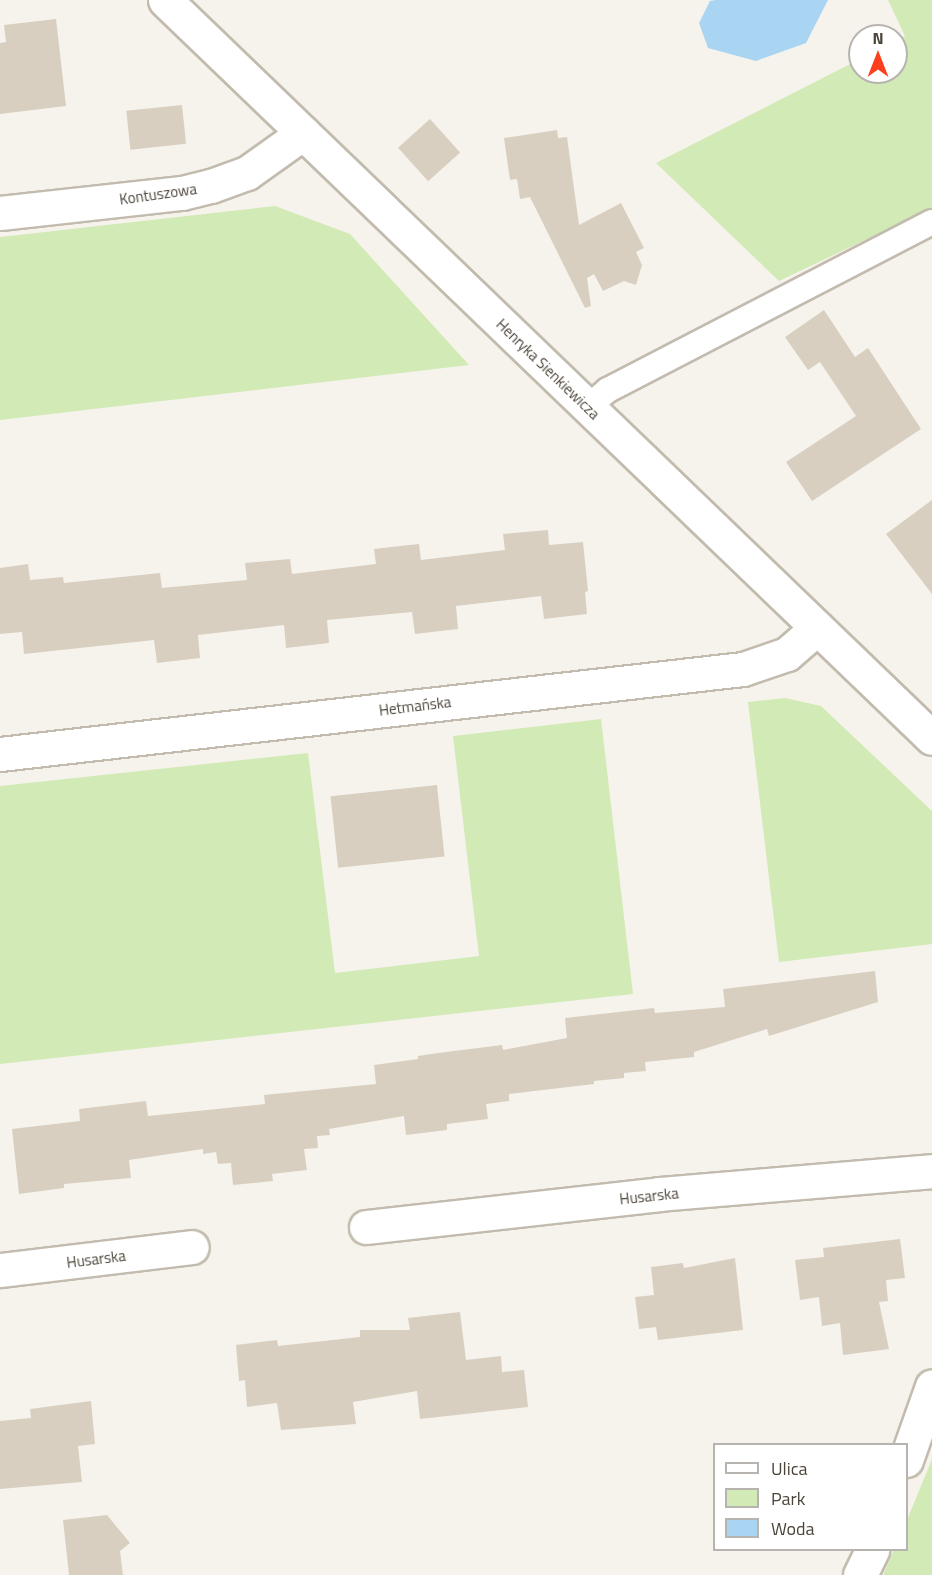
<!DOCTYPE html>
<html>
<head>
<meta charset="utf-8">
<style>
	body { margin:0 }
	#map { position:relative; width:932px; height:1575px; overflow:hidden; background:#f6f3ec; font-family:"Titillium Web",sans-serif }
	div>[style] { position:absolute }
	.green>* { inset:0; background:#d2eab5 }
	.water>* { inset:0; background:#a9d4f2 }
	.building>* { inset:0; background:#d8cfc1; transform-origin:0 0 }
	.roads { filter:drop-shadow(2px 0 #c2bbae) drop-shadow(-2px 0 #c2bbae) drop-shadow(0 2px #c2bbae) drop-shadow(0 -2px #c2bbae) }
	.service>* { height:24px; margin:-12px; padding:0 12px; transform-origin:12px; border-radius:12px; background:#fff }
	.minor>* { height:33px; margin:-16.5px; padding:0 16.5px; transform-origin:16.5px; border-radius:16.5px; background:#fff }
	.tertiary>* { height:33px; margin:-16.5px; padding:0 16.5px; transform-origin:16.5px; border-radius:16.5px; background:#fff }
	span { translate:-50% -50%; white-space:nowrap; text-align:center; line-height:1.15; -webkit-text-stroke:6px #fff; paint-order:stroke }
	.street-label { font-size:15px; color:#4b4439 }
	.legend { position:absolute; left:713px; top:1443px; width:195px; height:108px; box-sizing:border-box; background:#fff; border:2px solid #b7b4b0; margin:0; padding:8px 10px; list-style:none; font-size:18px; color:#4b4439 }
	.legend li { display:flex; align-items:center; gap:12px; height:30px }
	.legend b { width:30px; border:2px solid #b7b4b0 }
	.north { position:absolute; left:848px; top:24px; width:60px; height:60px; box-sizing:border-box; background:#fff; border:2px solid #b7b4b0; border-radius:50%; rotate:0deg; font-size:16px; font-weight:700; line-height:24px; text-align:center; color:#4b4439 }
	.north::after { content:''; display:block; margin:auto; width:21px; height:27px; background:#fc3f1d; clip-path:polygon(50% 0,100% 100%,50% 72%,0 100%) }
</style>
</head>
<body>
<div id="map">
	<div class="green">
		<div style="clip-path:polygon(888px 0,932px 0,932px 208px,779px 281px,656px 163px,860px 59px,860px 72px,896px 72px,896px 41px,905px 36px)"></div>
		<div style="clip-path:polygon(275px 206px,350px 234px,469px 365px,0 420px,0 237px)"></div>
		<div style="clip-path:polygon(785px 698px,821px 706px,932px 811px,932px 944px,779px 962px,748px 702px)"></div>
		<div style="clip-path:polygon(601px 719px,633px 994px,0 1064px,0 786px,308px 753px,335px 973px,479px 956px,453px 736px)"></div>
		<div style="clip-path:polygon(932px 1459px,932px 1575px,883px 1575px,894px 1550px,906px 1550px,907px 1520px)"></div>
	</div>
	<div class="water">
		<div style="clip-path:polygon(716px 0,828px 0,806px 43px,756px 61px,708px 48px,699px 23px,710px 1px)"></div>
	</div>
	<div class="building">
		<div style="clip-path:polygon(56px 19px,66px 106px,0 114px,0 43px,6px 42px,4px 25px)"></div>
		<div style="left:182px;top:105px;width:39px;height:56px;rotate:84deg"></div>
		<div style="left:430px;top:119px;width:45px;height:43px;rotate:48deg"></div>
		<div style="clip-path:polygon(557px 130px,558px 138px,567px 137px,579px 225px,621px 203px,644px 248px,636px 252px,642px 265px,636px 285px,624px 281px,603px 291px,594px 274px,587px 278px,591px 306px,585px 308px,530px 197px,520px 199px,517px 179px,510px 180px,504px 138px)"></div>
		<div style="clip-path:polygon(824px 310px,855px 357px,868px 348px,921px 429px,812px 501px,786px 462px,856px 416px,820px 362px,808px 370px,785px 337px)"></div>
		<div style="clip-path:polygon(932px 500px,932px 594px,886px 534px)"></div>
		<div style="clip-path:polygon(548px 530px,549px 545px,583px 542px,588px 591px,585px 592px,587px 614px,544px 619px,541px 596px,456px 606px,458px 629px,415px 634px,412px 612px,327px 620px,329px 643px,286px 648px,284px 625px,198px 635px,200px 658px,157px 663px,154px 640px,24px 654px,22px 632px,0 634px,0 568px,28px 564px,30px 580px,63px 577px,64px 583px,160px 573px,162px 588px,247px 580px,245px 563px,290px 559px,292px 574px,376px 564px,374px 549px,391px 547px,419px 544px,421px 560px,505px 550px,503px 534px)"></div>
		<div style="left:437px;top:785px;width:72px;height:107px;rotate:84deg"></div>
		<div style="clip-path:polygon(875px 971px,878px 1002px,769px 1036px,767px 1029px,694px 1052px,694px 1057px,645px 1062px,646px 1071px,624px 1073px,624px 1078px,594px 1081px,594px 1084px,509px 1094px,509px 1101px,486px 1104px,488px 1119px,447px 1124px,447px 1130px,406px 1135px,404px 1116px,329px 1129px,330px 1135px,317px 1136px,318px 1148px,304px 1149px,307px 1170px,272px 1174px,273px 1181px,233px 1185px,231px 1163px,218px 1164px,216px 1152px,203px 1154px,203px 1149px,129px 1160px,131px 1178px,64px 1184px,64px 1188px,19px 1194px,12px 1129px,80px 1121px,79px 1109px,146px 1101px,148px 1116px,265px 1104px,264px 1095px,376px 1084px,374px 1065px,418px 1059px,418px 1056px,438px 1053px,502px 1045px,503px 1050px,567px 1038px,565px 1018px,654px 1008px,655px 1013px,725px 1007px,723px 989px)"></div>
		<div style="clip-path:polygon(900px 1239px,905px 1278px,886px 1280px,888px 1301px,879px 1302px,889px 1349px,843px 1355px,840px 1323px,822px 1326px,819px 1297px,800px 1300px,795px 1260px,824px 1257px,823px 1248px)"></div>
		<div style="clip-path:polygon(735px 1258px,743px 1330px,658px 1340px,656px 1327px,639px 1329px,635px 1297px,654px 1295px,651px 1267px,683px 1263px,684px 1268px)"></div>
		<div style="clip-path:polygon(460px 1312px,466px 1360px,501px 1356px,502px 1372px,524px 1370px,528px 1407px,420px 1419px,417px 1391px,353px 1402px,356px 1424px,281px 1430px,277px 1403px,247px 1407px,245px 1380px,239px 1381px,236px 1345px,277px 1340px,278px 1346px,360px 1337px,360px 1330px,410px 1330px,408px 1318px)"></div>
		<div style="clip-path:polygon(91px 1401px,95px 1444px,78px 1446px,82px 1482px,0 1489px,0 1421px,31px 1418px,30px 1409px)"></div>
		<div style="clip-path:polygon(107px 1515px,130px 1543px,120px 1551px,123px 1575px,69px 1575px,63px 1520px)"></div>
	</div>
	<div class="roads">
		<div class="service">
			<div style="left:587px;top:408px;width:28px;rotate:-41deg"></div>
			<div style="left:608px;top:390px;width:365px;rotate:-27.4deg"></div>
		</div>
		<div class="minor">
			<div style="left:0;top:213px;width:183px;rotate:-6.3deg"></div>
			<div style="left:182px;top:193px;width:30px;rotate:-14deg"></div>
			<div style="left:211px;top:186px;width:38px;rotate:-20deg"></div>
			<div style="left:247px;top:173px;width:69px;rotate:-35.5deg"></div>
			<div style="left:0;top:754px;width:748px;rotate:-6.53deg"></div>
			<div style="left:743px;top:669px;width:46px;rotate:-18.8deg"></div>
			<div style="left:787px;top:654px;width:40px;rotate:-41deg"></div>
			<div style="left:366px;top:1227px;width:295px;rotate:-6.4deg"></div>
			<div style="left:659px;top:1194px;width:274px;rotate:-4.8deg"></div>
			<div style="left:0;top:1270px;width:193px;rotate:-6.8deg"></div>
			<div style="left:906px;top:1460px;width:78px;rotate:-70.6deg"></div>
			<div style="left:860px;top:1575px;width:28px;rotate:-64deg"></div>
		</div>
		<div class="tertiary">
			<div style="left:165px;top:0;width:1064px;rotate:43.9deg"></div>
		</div>
	</div>
	<div class="street-label">
		<span style="left:158px;top:194px;rotate:-8deg">Kontuszowa</span>
		<span style="left:548px;top:369px;rotate:44deg">Henryka Sienkiewicza</span>
		<span style="left:415px;top:706px;rotate:-7deg">Hetmańska</span>
		<span style="left:649px;top:1196px;rotate:-6deg">Husarska</span>
		<span style="left:96px;top:1259px;rotate:-7deg">Husarska</span>
	</div>
	<ul class="legend">
	<li><b style="height:8px;background:#fff"></b>Ulica</li>
	<li><b style="height:16px;background:#d2eab5"></b>Park</li>
	<li><b style="height:16px;background:#a9d4f2"></b>Woda</li>
	</ul>
	<div class="north">N</div>
</div>
</body>
</html>
